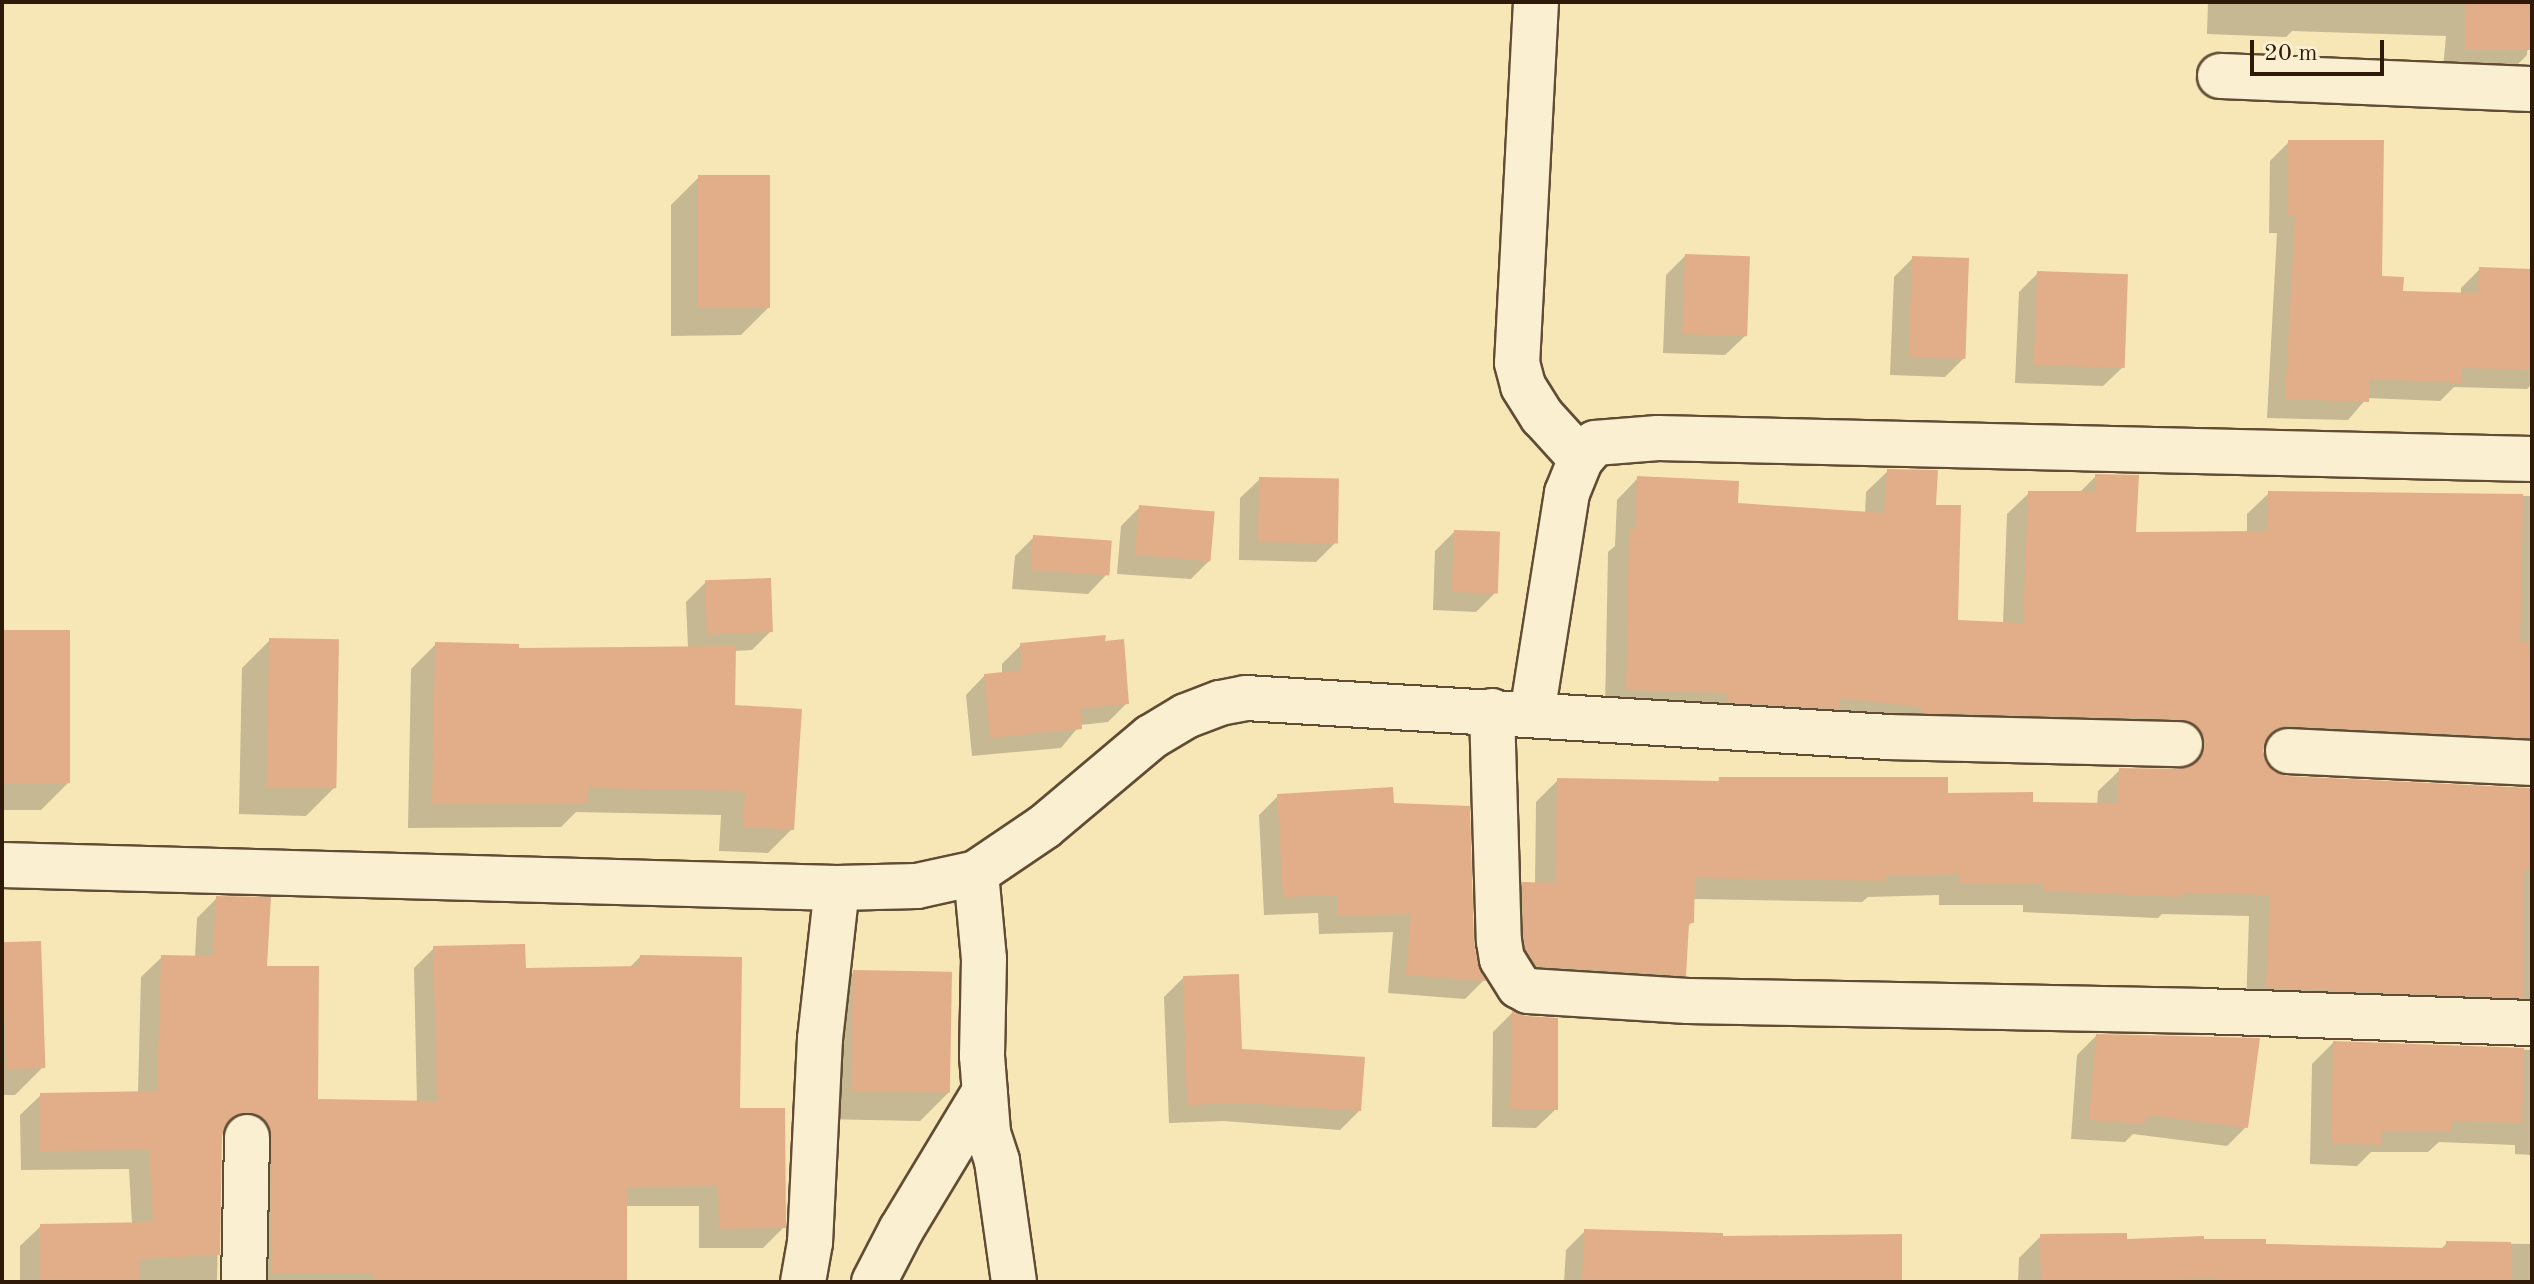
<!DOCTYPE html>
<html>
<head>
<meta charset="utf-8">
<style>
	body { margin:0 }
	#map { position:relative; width:2534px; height:1284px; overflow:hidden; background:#f7e7b7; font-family:"Old Standard TT",serif }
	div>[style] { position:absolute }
	.shadow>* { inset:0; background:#0003 }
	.building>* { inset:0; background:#e2ae89; transform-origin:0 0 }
	.roads { filter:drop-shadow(2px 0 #614c34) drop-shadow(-2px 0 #614c34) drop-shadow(0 2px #614c34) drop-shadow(0 -2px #614c34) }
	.minor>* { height:44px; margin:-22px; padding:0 22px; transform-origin:22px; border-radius:22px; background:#faefd0 }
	span { translate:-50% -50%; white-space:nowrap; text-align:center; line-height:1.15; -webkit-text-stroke:7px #faefd0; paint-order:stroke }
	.frame { position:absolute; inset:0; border:4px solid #2f1908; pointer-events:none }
	.scale { position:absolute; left:2250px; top:40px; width:134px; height:36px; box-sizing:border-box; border:4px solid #2f1908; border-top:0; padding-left:10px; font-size:24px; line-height:28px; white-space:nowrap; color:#2f1908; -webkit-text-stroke:6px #faefd0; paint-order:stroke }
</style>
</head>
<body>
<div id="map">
	<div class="shadow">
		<div style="clip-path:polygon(2208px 2px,2531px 2px,2527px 55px,2508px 74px,2443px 68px,2446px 36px,2292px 31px,2286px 37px,2207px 34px)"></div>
		<div style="clip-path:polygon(2289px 142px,2380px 278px,2401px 293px,2461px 295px,2461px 288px,2480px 269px,2532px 271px,2532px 384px,2527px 389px,2454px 387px,2440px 401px,2367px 398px,2348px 420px,2267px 418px,2277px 233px,2269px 233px,2270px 161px)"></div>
		<div style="clip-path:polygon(699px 177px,769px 307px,741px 335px,671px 336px,671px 205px)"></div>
		<div style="clip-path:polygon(1685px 256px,1745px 336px,1725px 355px,1663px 353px,1666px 275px)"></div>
		<div style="clip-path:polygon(1913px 258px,1964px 358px,1945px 377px,1890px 375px,1894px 277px)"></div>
		<div style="clip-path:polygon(2038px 273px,2123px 367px,2103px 386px,2015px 383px,2019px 292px)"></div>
		<div style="clip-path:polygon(1888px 471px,1934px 507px,1956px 622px,2003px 624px,2007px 514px,2029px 493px,2079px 493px,2096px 476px,2134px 534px,2247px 534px,2247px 514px,2269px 493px,2532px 496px,2532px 773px,2511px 759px,2262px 748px,2264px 764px,2273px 773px,2286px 778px,2532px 790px,2532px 1033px,2246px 1009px,2249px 916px,2162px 914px,2158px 918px,2023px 912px,2023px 905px,1939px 905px,1939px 895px,1868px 897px,1862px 902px,1693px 899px,1692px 922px,1686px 928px,1684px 975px,1663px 997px,1514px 987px,1501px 906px,1523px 884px,1535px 885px,1536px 802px,1558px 780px,1716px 783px,1720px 779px,2031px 804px,2097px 805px,2098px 791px,2120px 770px,2185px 768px,2180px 753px,1605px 711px,1608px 552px,1615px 546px,1617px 500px,1638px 478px,1736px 505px,1865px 514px,1866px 492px)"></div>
		<div style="clip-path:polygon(1260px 479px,1335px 543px,1316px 562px,1239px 560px,1240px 498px)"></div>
		<div style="clip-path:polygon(1140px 507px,1210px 560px,1191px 579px,1117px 574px,1121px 526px)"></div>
		<div style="clip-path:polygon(1454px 532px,1495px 593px,1476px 612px,1433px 610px,1435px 551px)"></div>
		<div style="clip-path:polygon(1034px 537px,1107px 574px,1088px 594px,1012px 589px,1015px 556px)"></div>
		<div style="clip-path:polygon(705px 583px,771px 631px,752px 650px,734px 651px,733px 707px,792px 829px,768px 853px,719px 851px,721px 815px,576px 812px,561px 827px,408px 828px,411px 669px,436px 644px,517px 650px,688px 648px,686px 602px)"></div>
		<div style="clip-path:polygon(2px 633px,69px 782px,41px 810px,2px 810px)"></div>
		<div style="clip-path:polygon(270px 640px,334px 788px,306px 816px,239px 814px,242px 668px)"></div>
		<div style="clip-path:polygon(1021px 645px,1127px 703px,1108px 722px,1080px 725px,1061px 748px,972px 756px,966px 695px,985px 675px,1002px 674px,1002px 664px)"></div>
		<div style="clip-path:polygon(1278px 796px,1392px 805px,1484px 980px,1465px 999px,1388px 993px,1393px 932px,1319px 934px,1318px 913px,1264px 915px,1259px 815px)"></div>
		<div style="clip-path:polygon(217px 898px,265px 968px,316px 1101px,417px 1103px,414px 968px,434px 948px,524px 970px,629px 968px,640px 957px,738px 1110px,784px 1227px,763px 1248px,699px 1248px,699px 1206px,625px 1206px,625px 1282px,250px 1282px,239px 1135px,225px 1131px,220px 1136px,217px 1282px,20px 1282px,20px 1246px,41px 1226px,132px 1224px,129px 1169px,21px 1170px,20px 1115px,41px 1095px,138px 1093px,141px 977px,162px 957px,195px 957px,197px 918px)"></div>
		<div style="clip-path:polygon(2px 944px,43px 1067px,15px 1095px,2px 1095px)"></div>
		<div style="clip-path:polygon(854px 972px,948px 1093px,920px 1121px,819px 1119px,826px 1000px)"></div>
		<div style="clip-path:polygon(1183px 978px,1240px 1050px,1359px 1111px,1340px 1130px,1224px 1121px,1169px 1123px,1164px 997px)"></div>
		<div style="clip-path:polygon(1512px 1013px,1556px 1109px,1536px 1128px,1492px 1127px,1493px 1032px)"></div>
		<div style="clip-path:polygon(2096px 1036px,2246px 1127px,2227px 1146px,2133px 1134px,2125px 1142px,2071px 1139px,2077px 1055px)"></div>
		<div style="clip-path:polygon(2333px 1043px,2532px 1050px,2532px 1155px,2515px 1154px,2515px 1145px,2439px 1142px,2428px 1152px,2371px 1152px,2357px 1166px,2310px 1164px,2312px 1064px)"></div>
		<div style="clip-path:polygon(1585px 1231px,1721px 1238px,1900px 1282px,1564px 1282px,1566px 1250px)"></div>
		<div style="clip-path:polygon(2041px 1236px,2440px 1250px,2447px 1243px,2532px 1244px,2532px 1282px,2018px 1282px,2019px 1258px)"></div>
	</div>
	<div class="building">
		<div style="left:2465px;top:2px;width:67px;height:48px"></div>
		<div style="clip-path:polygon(2288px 140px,2384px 140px,2382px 276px,2404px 277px,2403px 291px,2478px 293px,2479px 267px,2532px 269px,2532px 370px,2462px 368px,2461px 383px,2370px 379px,2369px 402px,2285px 399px,2295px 215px,2287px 215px)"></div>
		<div style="left:698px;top:175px;width:72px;height:133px"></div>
		<div style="left:1685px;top:254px;width:65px;height:80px;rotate:2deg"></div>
		<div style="left:1912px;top:256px;width:57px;height:101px;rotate:2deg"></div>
		<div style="left:2037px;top:271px;width:91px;height:94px;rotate:2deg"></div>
		<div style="clip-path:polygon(1887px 469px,1938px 470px,1936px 505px,1961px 505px,1958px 620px,2023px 623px,2028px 491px,2095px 491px,2095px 474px,2139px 475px,2136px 532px,2267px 531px,2268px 491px,2523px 494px,2520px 642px,2532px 642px,2532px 738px,2289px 726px,2277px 728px,2268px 737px,2263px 751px,2266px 763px,2274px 772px,2287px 776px,2532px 788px,2532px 870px,2524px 870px,2524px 998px,2266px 988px,2270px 895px,2182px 893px,2182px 897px,2044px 891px,2044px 884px,1959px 884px,1959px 874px,1886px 876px,1886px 881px,1695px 878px,1694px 923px,1689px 923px,1686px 976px,1536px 966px,1526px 950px,1524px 939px,1522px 882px,1555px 883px,1557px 778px,1719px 781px,1719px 777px,1948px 777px,1948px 793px,2033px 792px,2033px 802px,2117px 803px,2119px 768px,2179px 769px,2191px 766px,2201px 758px,2205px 745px,2202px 733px,2194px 723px,2181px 719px,1922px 713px,1922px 707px,1839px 698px,1839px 709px,1726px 702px,1727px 693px,1626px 690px,1629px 529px,1635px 529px,1637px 476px,1739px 481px,1738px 503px,1884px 513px)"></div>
		<div style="left:1259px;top:477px;width:80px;height:65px;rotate:1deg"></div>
		<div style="left:1139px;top:505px;width:76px;height:50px;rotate:5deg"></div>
		<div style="left:1454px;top:530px;width:46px;height:62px;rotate:2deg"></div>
		<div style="left:1033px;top:535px;width:79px;height:35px;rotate:4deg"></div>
		<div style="left:771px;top:578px;width:54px;height:66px;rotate:88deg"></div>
		<div style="left:70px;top:630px;width:153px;height:68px;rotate:90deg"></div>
		<div style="clip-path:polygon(1106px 635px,1105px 641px,1124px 639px,1129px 704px,1081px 708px,1082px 729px,990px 738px,984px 674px,1022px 670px,1020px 643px)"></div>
		<div style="left:269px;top:638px;width:70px;height:149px;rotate:1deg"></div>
		<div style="clip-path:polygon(435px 642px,519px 644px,519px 648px,736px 646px,735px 705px,802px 709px,794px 830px,743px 827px,745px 791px,588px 788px,588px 804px,432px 804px)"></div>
		<div style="clip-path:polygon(1393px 787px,1394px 803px,1470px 806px,1474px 942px,1478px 964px,1486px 981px,1406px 975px,1411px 914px,1337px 916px,1337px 895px,1283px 897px,1277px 794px)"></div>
		<div style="clip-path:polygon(216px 896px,271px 897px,267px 966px,319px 966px,318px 1099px,437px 1101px,433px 946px,525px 944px,526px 968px,639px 966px,640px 955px,742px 957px,740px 1108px,785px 1108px,786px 1228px,719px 1229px,718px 1186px,627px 1187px,627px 1282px,374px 1282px,374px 1273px,271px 1273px,272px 1137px,268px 1124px,261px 1116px,247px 1112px,234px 1116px,226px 1123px,222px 1136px,220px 1255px,139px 1259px,139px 1282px,40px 1282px,40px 1224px,153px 1222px,149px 1150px,40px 1151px,40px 1093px,157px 1091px,161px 955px,213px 956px)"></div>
		<div style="left:41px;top:941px;width:127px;height:39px;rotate:88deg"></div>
		<div style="left:853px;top:970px;width:99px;height:121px;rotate:1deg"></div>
		<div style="clip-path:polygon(1239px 974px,1242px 1049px,1365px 1057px,1361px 1111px,1244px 1103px,1187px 1105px,1183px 976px)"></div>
		<div style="clip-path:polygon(1512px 1011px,1526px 1016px,1558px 1018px,1558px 1110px,1510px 1109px)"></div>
		<div style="clip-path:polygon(2096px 1034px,2260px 1038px,2248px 1128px,2147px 1115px,2146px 1124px,2089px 1120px)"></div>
		<div style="clip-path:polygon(2333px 1041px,2524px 1048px,2522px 1123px,2452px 1121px,2452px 1131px,2381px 1131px,2381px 1145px,2331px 1143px)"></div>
		<div style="clip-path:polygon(1584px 1229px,1723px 1233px,1723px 1236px,1902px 1234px,1902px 1282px,1582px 1282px)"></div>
		<div style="clip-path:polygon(2127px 1233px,2127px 1239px,2204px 1236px,2204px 1239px,2266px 1239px,2266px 1244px,2446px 1248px,2446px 1241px,2511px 1242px,2511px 1282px,2216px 1282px,2216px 1278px,2041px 1282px,2040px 1234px)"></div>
	</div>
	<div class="roads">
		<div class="minor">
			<div style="left:1536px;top:2px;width:361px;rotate:93deg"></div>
			<div style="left:1517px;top:363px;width:24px;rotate:75deg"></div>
			<div style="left:1523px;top:386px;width:36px;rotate:58deg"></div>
			<div style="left:1542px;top:416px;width:58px;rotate:47.8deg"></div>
			<div style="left:2220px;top:76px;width:312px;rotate:2.4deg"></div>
			<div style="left:1492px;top:711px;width:230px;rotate:88.3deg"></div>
			<div style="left:1499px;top:941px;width:18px;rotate:81deg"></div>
			<div style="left:1502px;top:959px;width:32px;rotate:58deg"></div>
			<div style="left:1519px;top:986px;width:10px;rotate:29deg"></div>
			<div style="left:1528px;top:991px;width:160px;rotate:3.6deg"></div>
			<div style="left:1688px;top:1001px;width:515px;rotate:1.11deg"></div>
			<div style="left:2203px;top:1011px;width:329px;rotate:2.1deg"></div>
			<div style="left:1532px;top:714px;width:224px;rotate:-81deg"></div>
			<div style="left:1567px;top:493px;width:37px;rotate:-68deg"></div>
			<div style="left:1581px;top:459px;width:21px;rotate:-49deg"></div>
			<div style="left:1595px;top:443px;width:63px;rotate:-4.5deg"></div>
			<div style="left:1658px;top:438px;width:874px;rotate:1.38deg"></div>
			<div style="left:2288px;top:751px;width:244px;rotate:2.8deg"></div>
			<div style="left:2px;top:865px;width:835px;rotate:1.58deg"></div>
			<div style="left:837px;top:888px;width:80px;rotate:-1.4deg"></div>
			<div style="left:917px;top:886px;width:60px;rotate:-12.4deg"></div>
			<div style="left:976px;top:873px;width:82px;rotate:-34.1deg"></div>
			<div style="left:1044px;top:827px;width:140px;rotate:-40.1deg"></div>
			<div style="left:1151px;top:737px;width:41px;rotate:-31deg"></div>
			<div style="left:1186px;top:716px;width:36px;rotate:-21deg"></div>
			<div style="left:1220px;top:703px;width:26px;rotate:-11deg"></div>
			<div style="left:1246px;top:698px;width:644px;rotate:3.47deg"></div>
			<div style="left:1889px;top:737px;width:291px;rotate:1.4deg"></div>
			<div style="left:976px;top:873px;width:86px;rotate:84.7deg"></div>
			<div style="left:984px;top:959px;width:97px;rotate:91.2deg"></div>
			<div style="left:982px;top:1056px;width:77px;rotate:85.5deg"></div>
			<div style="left:988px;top:1133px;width:29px;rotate:72deg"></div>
			<div style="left:997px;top:1161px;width:122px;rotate:82deg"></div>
			<div style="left:244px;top:1282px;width:145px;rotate:-88.8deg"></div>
			<div style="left:803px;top:1282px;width:40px;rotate:-80deg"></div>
			<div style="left:810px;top:1243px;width:204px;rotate:-87.2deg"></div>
			<div style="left:820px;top:1039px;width:152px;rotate:-83.6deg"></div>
			<div style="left:874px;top:1282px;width:59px;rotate:-62.6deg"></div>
			<div style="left:901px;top:1230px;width:162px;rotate:-58.9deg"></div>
		</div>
	</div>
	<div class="frame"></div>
	<div class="scale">20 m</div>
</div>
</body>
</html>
